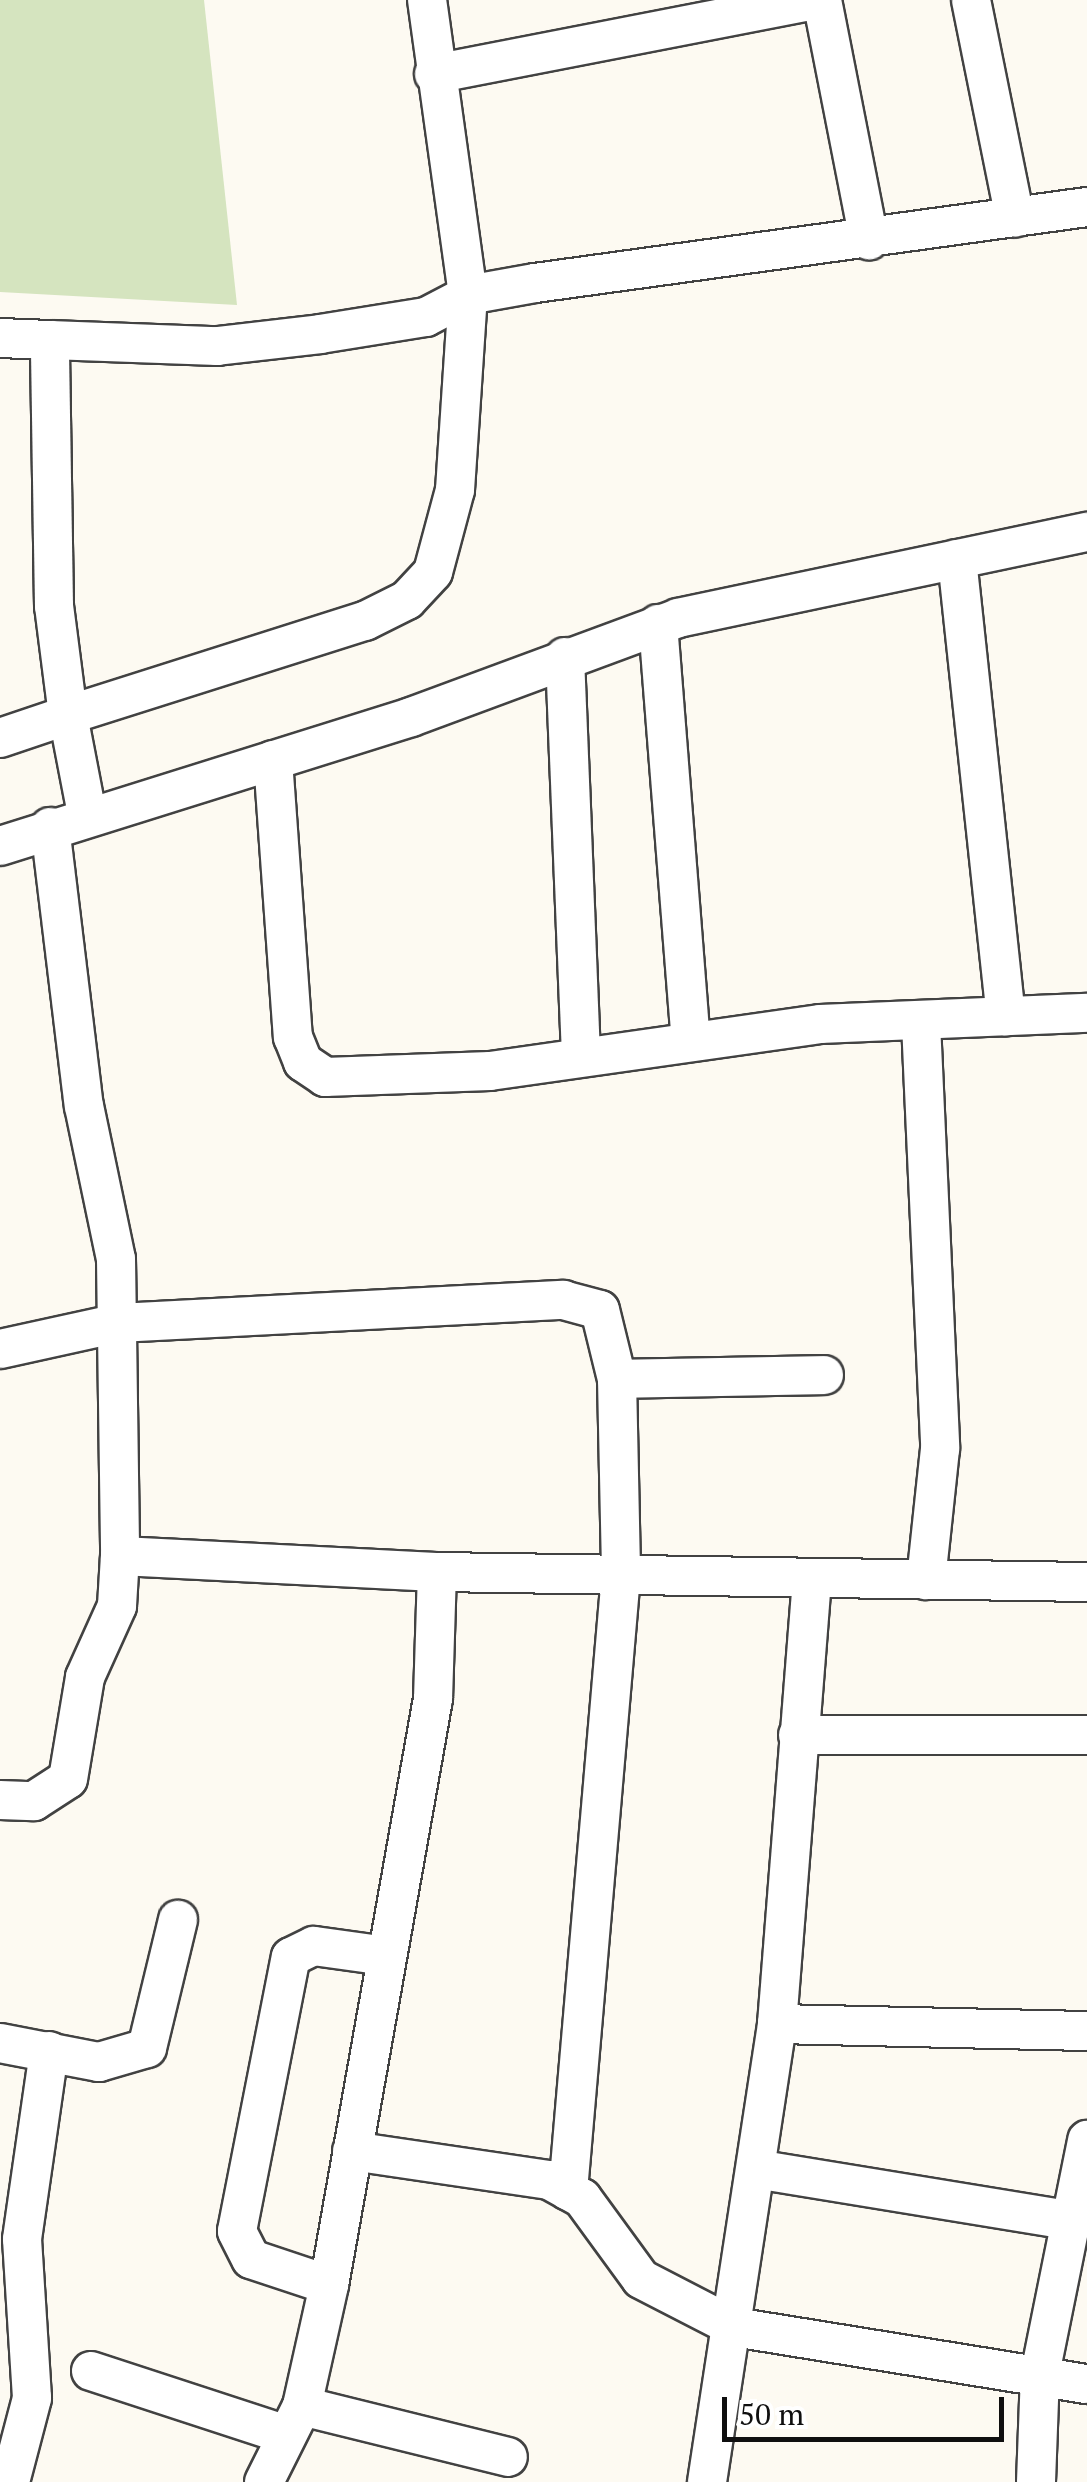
<!DOCTYPE html>
<html>
<head>
<meta charset="utf-8">
<style>
	body { margin:0 }
	#map { position:relative; width:1087px; height:2482px; overflow:hidden; background:#fdfaf2; font-family:"PT Serif",serif }
	div>[style] { position:absolute }
	.green>* { inset:0; background:#d5e4bf }
	.roads { filter:drop-shadow(2px 0 #424242) drop-shadow(-2px 0 #424242) drop-shadow(0 2px #424242) drop-shadow(0 -2px #424242) }
	.minor>* { height:38px; margin:-19px; padding:0 19px; transform-origin:19px; border-radius:19px; background:#fff }
	span { translate:-50% -50%; white-space:nowrap; text-align:center; line-height:1.15; -webkit-text-stroke:10px #fff; paint-order:stroke }
	.scale { position:absolute; left:722px; top:2397px; width:282px; height:45px; box-sizing:border-box; border:5px solid #0f0f0f; border-top:0; padding-left:12px; font-size:30px; line-height:35px; white-space:nowrap; color:#0f0f0f; -webkit-text-stroke:8px #fff; paint-order:stroke }
</style>
</head>
<body>
<div id="map">
	<div class="green">
		<div style="clip-path:polygon(0 0,204px 0,237px 305px,0 292px)"></div>
	</div>
	<div class="roads">
		<div class="minor">
			<div style="left:822px;top:0;width:245px;rotate:78.9deg"></div>
			<div style="left:971px;top:0;width:222px;rotate:78.6deg"></div>
			<div style="left:434px;top:74px;width:387px;rotate:-11deg"></div>
			<div style="left:0;top:338px;width:50px;rotate:2.3deg"></div>
			<div style="left:957px;top:559px;width:460px;rotate:83.9deg"></div>
			<div style="left:658px;top:624px;width:417px;rotate:85.5deg"></div>
			<div style="left:565px;top:657px;width:399px;rotate:87.7deg"></div>
			<div style="left:0;top:738px;width:72px;rotate:-18.7deg"></div>
			<div style="left:68px;top:715px;width:110px;rotate:-97.3deg"></div>
			<div style="left:54px;top:606px;width:266px;rotate:-90.9deg"></div>
			<div style="left:50px;top:340px;width:167px;rotate:2.1deg"></div>
			<div style="left:217px;top:346px;width:104px;rotate:-6.6deg"></div>
			<div style="left:320px;top:334px;width:107px;rotate:-9.1deg"></div>
			<div style="left:426px;top:317px;width:47px;rotate:-27.6deg"></div>
			<div style="left:468px;top:295px;width:68px;rotate:-10.2deg"></div>
			<div style="left:535px;top:283px;width:557px;rotate:-7.84deg"></div>
			<div style="left:273px;top:760px;width:278px;rotate:85.9deg"></div>
			<div style="left:293px;top:1037px;width:27px;rotate:68deg"></div>
			<div style="left:303px;top:1062px;width:27px;rotate:34deg"></div>
			<div style="left:325px;top:1077px;width:165px;rotate:-2.1deg"></div>
			<div style="left:490px;top:1071px;width:334px;rotate:-8.1deg"></div>
			<div style="left:821px;top:1024px;width:266px;rotate:-2.4deg"></div>
			<div style="left:87px;top:814px;width:101px;rotate:-100.9deg"></div>
			<div style="left:68px;top:715px;width:312px;rotate:-17.6deg"></div>
			<div style="left:365px;top:621px;width:47px;rotate:-26.6deg"></div>
			<div style="left:407px;top:600px;width:38px;rotate:-47deg"></div>
			<div style="left:433px;top:572px;width:85px;rotate:-75deg"></div>
			<div style="left:455px;top:490px;width:195px;rotate:-86.2deg"></div>
			<div style="left:468px;top:295px;width:298px;rotate:-97.9deg"></div>
			<div style="left:50px;top:827px;width:281px;rotate:83.1deg"></div>
			<div style="left:84px;top:1106px;width:156px;rotate:78.2deg"></div>
			<div style="left:116px;top:1259px;width:297px;rotate:89.2deg"></div>
			<div style="left:120px;top:1556px;width:317px;rotate:2.9deg"></div>
			<div style="left:0;top:846px;width:431px;rotate:-17.4deg"></div>
			<div style="left:411px;top:717px;width:285px;rotate:-20.3deg"></div>
			<div style="left:678px;top:618px;width:418px;rotate:-11.9deg"></div>
			<div style="left:921px;top:1023px;width:426px;rotate:87.4deg"></div>
			<div style="left:940px;top:1449px;width:132px;rotate:96.1deg"></div>
			<div style="left:0;top:1349px;width:121px;rotate:-12.4deg"></div>
			<div style="left:118px;top:1323px;width:446px;rotate:-3deg"></div>
			<div style="left:563px;top:1300px;width:38px;rotate:15deg"></div>
			<div style="left:600px;top:1310px;width:71px;rotate:76.2deg"></div>
			<div style="left:617px;top:1379px;width:196px;rotate:88.8deg"></div>
			<div style="left:621px;top:1575px;width:618px;rotate:94.92deg"></div>
			<div style="left:617px;top:1379px;width:207px;rotate:-1.1deg"></div>
			<div style="left:798px;top:1735px;width:289px"></div>
			<div style="left:0;top:1800px;width:34px;rotate:2deg"></div>
			<div style="left:34px;top:1801px;width:40px;rotate:-32.9deg"></div>
			<div style="left:68px;top:1779px;width:103px;rotate:-80.5deg"></div>
			<div style="left:85px;top:1677px;width:78px;rotate:-65.7deg"></div>
			<div style="left:117px;top:1606px;width:50px;rotate:-86.6deg"></div>
			<div style="left:777px;top:2024px;width:310px;rotate:1.3deg"></div>
			<div style="left:0;top:2043px;width:101px;rotate:10.9deg"></div>
			<div style="left:99px;top:2062px;width:50px;rotate:-16.3deg"></div>
			<div style="left:147px;top:2048px;width:132px;rotate:-76.4deg"></div>
			<div style="left:352px;top:2151px;width:199px;rotate:8.4deg"></div>
			<div style="left:549px;top:2180px;width:38px;rotate:29deg"></div>
			<div style="left:582px;top:2198px;width:100px;rotate:53.9deg"></div>
			<div style="left:641px;top:2279px;width:105px;rotate:27.3deg"></div>
			<div style="left:734px;top:2327px;width:358px;rotate:9.2deg"></div>
			<div style="left:756px;top:2169px;width:317px;rotate:9.3deg"></div>
			<div style="left:329px;top:2285px;width:82px;rotate:-161.6deg"></div>
			<div style="left:251px;top:2259px;width:31px;rotate:-117deg"></div>
			<div style="left:237px;top:2231px;width:279px;rotate:-78.9deg"></div>
			<div style="left:291px;top:1957px;width:25px;rotate:-26deg"></div>
			<div style="left:314px;top:1946px;width:73px;rotate:7.9deg"></div>
			<div style="left:91px;top:2371px;width:206px;rotate:18.1deg"></div>
			<div style="left:302px;top:2406px;width:212px;rotate:13.9deg"></div>
			<div style="left:10px;top:2482px;width:87px;rotate:-75.3deg"></div>
			<div style="left:32px;top:2398px;width:159px;rotate:-93.6deg"></div>
			<div style="left:22px;top:2239px;width:190px;rotate:-81.8deg"></div>
			<div style="left:264px;top:2482px;width:85px;rotate:-63.4deg"></div>
			<div style="left:302px;top:2406px;width:124px;rotate:-77.4deg"></div>
			<div style="left:329px;top:2285px;width:595px;rotate:-79.94deg"></div>
			<div style="left:433px;top:1699px;width:127px;rotate:-88.2deg"></div>
			<div style="left:437px;top:1572px;width:650px;rotate:0.88deg"></div>
			<div style="left:707px;top:2482px;width:463px;rotate:-81.3deg"></div>
			<div style="left:777px;top:2024px;width:447px;rotate:-85.5deg"></div>
			<div style="left:1036px;top:2482px;width:108px;rotate:-87.9deg"></div>
			<div style="left:1040px;top:2374px;width:239px;rotate:-78.6deg"></div>
		</div>
	</div>
	<div class="scale">50 m</div>
</div>
</body>
</html>
